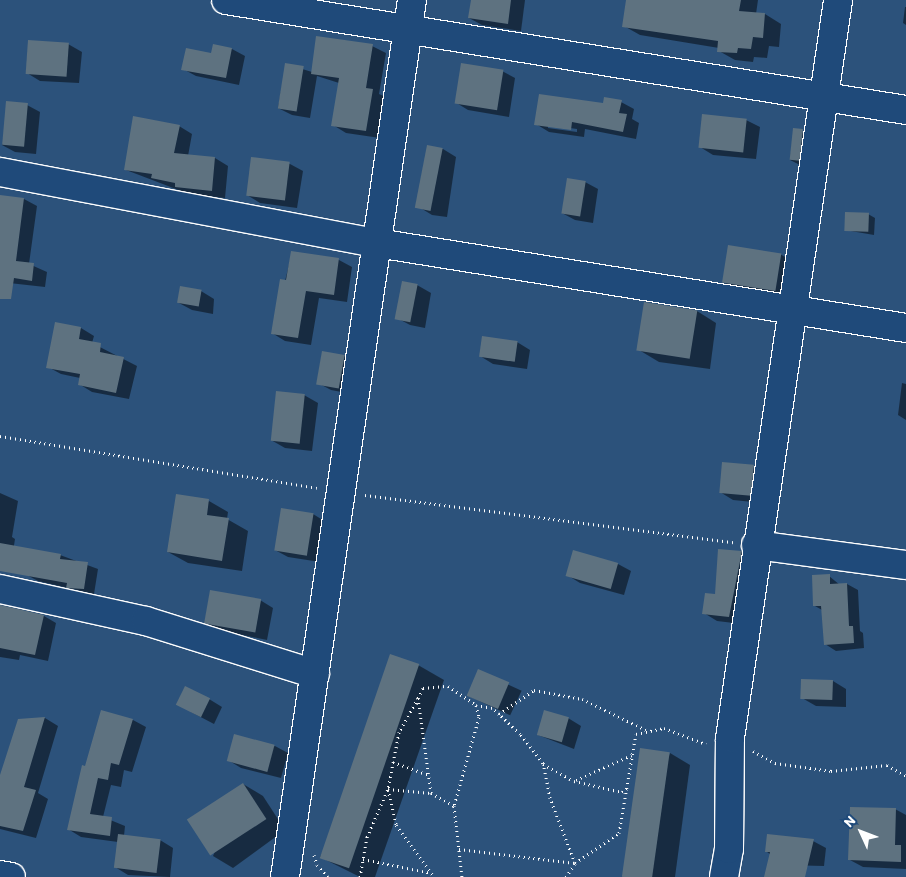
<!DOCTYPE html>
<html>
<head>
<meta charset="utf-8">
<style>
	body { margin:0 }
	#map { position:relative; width:906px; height:877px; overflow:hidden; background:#2c527b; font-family:Itim,sans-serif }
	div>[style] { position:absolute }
	.shadow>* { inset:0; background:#0007; transform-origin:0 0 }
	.building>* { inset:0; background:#5e7280; transform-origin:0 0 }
	.path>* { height:3px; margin-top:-1.5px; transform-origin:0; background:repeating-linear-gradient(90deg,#fff 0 1px,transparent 0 5px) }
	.roads { filter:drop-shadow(1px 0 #fff) drop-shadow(-1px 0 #fff) drop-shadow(0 1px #fff) drop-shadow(0 -1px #fff) }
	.minor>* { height:28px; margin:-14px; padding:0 14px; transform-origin:14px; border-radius:14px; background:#1f4a7a }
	span { translate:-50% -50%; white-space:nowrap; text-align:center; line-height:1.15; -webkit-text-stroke:5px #1f4a7a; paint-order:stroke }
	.north { position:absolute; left:836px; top:807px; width:50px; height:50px; -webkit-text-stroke:4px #1f4a7a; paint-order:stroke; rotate:313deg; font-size:14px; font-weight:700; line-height:20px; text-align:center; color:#fff }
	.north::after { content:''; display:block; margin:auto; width:18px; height:22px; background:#fff; clip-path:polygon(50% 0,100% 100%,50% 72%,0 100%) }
</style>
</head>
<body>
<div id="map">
	<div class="shadow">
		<div style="clip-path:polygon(472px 0,525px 0,521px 31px,482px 25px,469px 18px)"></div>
		<div style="clip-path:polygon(627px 0,758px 0,756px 14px,765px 14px,781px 24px,779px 47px,769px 46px,767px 58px,754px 57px,753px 62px,735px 60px,719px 51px,719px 48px,640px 35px,624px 26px)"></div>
		<div style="clip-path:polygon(905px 7px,906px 7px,906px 25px,903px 23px)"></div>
		<div style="clip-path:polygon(68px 44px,82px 52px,79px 83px,40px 81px,27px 73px)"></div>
		<div style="clip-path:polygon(214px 45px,232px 49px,245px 56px,239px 85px,196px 76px,183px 69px,212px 54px)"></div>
		<div style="clip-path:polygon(372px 46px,386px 53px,379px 94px,386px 97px,380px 138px,346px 133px,333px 125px,339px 83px,317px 76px,310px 118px,292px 115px,278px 108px,286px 64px,312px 72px)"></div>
		<div style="clip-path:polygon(502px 71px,515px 78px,509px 117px,468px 110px,455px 102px)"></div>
		<div style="clip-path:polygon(evenodd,621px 102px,634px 109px,632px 119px,639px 123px,636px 139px,585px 129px,584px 137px,549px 132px,536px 124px,621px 102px,548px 125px,577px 129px,577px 132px,548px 128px,548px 125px)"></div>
		<div style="clip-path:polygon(27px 105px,40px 112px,36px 154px,15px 152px,2px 145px)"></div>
		<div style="clip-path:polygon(746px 120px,760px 127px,756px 159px,713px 155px,700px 147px)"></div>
		<div style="clip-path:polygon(179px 126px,192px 134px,188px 156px,215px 158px,228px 166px,225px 198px,189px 194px,126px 170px)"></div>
		<div style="clip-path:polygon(794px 129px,816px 138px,804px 167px,790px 160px)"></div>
		<div style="clip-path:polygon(428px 147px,443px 149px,456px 157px,447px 217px,432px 215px,419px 207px)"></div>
		<div style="clip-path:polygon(252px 158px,290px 164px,303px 171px,297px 208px,260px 203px,247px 195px)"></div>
		<div style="clip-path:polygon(585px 182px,598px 189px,593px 223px,575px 220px,562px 213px)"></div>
		<div style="clip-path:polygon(0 196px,24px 199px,37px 206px,29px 264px,47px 272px,45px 287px,0 282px)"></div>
		<div style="clip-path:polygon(868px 214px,875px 218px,874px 235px,845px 230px)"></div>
		<div style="clip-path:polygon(292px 253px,339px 260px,352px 267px,347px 302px,319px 298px,311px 345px,285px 341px,272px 333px)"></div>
		<div style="clip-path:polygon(780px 254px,794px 262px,788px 295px,736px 289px,723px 282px)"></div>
		<div style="clip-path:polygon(417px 285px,431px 293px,425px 328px,410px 325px,397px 318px)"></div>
		<div style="clip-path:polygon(201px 291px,214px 299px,213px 314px,192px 310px,179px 303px)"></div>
		<div style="clip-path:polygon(697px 311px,716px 323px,710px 369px,659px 362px,639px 350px)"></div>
		<div style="clip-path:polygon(81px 328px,94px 336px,92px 343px,137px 366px,129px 399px,92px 392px,79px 384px,80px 378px,61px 374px,48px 367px)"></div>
		<div style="clip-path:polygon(517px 342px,530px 350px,527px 369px,493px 364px,480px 356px)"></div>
		<div style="clip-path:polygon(344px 356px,357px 364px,352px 394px,331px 390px,318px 383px)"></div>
		<div style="clip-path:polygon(902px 383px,906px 384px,906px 420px,898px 415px)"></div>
		<div style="clip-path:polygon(304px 395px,318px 403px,312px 451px,285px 448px,271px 440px)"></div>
		<div style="clip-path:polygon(754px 467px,767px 474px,763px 503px,733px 500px,720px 492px)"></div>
		<div style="clip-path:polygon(0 493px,18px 501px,12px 537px,15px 539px,11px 565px,0 568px)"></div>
		<div style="clip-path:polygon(209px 501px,228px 512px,227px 519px,248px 531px,242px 571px,188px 563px,168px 552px)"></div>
		<div style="clip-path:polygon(313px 514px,326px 522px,320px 562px,288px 557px,275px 550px)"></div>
		<div style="clip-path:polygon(741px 552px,754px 559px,742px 624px,717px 621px,704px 613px)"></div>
		<div style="clip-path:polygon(60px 555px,98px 569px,94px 594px,38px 581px,27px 575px)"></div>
		<div style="clip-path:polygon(618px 564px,631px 571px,624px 595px,580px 583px,567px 575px)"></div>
		<div style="clip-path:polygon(829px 576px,840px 585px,847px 584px,858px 590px,860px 631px,863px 633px,864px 648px,836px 651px,825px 644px,822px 610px,815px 606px)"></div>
		<div style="clip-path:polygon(260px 600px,273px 608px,267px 640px,218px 630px,205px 622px)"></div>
		<div style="clip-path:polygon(0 612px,44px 616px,56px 623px,48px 661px,20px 655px,19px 660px,0 657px)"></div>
		<div style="clip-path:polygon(418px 665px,444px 680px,375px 877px,360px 877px,320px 857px)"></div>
		<div style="left:479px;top:671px;width:47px;height:27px;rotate:25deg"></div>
		<div style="clip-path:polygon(833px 681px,846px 689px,846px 707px,816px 706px,802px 698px)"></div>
		<div style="clip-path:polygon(209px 699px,222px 707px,214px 724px,191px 712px)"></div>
		<div style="clip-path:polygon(102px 711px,133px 720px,146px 727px,132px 772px,124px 770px,121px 787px,111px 785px,103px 817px,125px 826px,124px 836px,160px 840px,173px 848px,170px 877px,128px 875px,115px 867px,118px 842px,81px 837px,68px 829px)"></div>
		<div style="clip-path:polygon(45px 718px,58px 726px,38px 793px,48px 799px,36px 838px,0 829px,0 780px,19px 720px)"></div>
		<div style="clip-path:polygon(568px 718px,581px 726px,574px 749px,538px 735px)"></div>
		<div style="clip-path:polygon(275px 746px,288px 753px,281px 778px,241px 768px,228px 760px)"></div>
		<div style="clip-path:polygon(670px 753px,690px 765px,675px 877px,625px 877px)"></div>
		<div style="clip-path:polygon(243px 784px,263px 796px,285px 830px,233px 868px,213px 856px)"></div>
		<div style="clip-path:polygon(895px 809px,906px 815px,906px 869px,863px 867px,850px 860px)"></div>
		<div style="clip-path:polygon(813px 841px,826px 848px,824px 866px,783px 865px,766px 851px)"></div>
	</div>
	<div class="building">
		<div style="clip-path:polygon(471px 0,511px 0,508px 24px,468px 18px)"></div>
		<div style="clip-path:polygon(626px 0,741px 0,739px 11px,765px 13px,763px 38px,753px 37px,751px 49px,738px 48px,737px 53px,717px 52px,718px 41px,622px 27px)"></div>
		<div style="clip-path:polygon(316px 36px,373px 44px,366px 88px,373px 89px,366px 131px,331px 126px,339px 78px,311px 74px)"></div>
		<div style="left:28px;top:40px;width:41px;height:34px;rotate:4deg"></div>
		<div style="clip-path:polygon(213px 44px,232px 48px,226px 78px,181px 70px,186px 48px,211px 53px)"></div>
		<div style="left:285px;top:63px;width:19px;height:46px;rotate:9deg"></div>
		<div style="left:461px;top:63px;width:43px;height:41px;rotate:9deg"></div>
		<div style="clip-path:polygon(539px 94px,603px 103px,604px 97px,622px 100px,619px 113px,627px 114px,623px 132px,572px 122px,571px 130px,534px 125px)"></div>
		<div style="left:6px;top:101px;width:22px;height:44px;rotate:5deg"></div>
		<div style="left:702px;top:114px;width:45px;height:34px;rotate:6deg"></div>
		<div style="clip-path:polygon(133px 116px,180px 125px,174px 153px,215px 157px,212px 191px,175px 187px,175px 183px,151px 178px,152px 174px,124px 170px)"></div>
		<div style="left:793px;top:128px;width:10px;height:32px;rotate:6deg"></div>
		<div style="left:427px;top:145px;width:16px;height:64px;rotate:11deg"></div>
		<div style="left:251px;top:157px;width:39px;height:39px;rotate:7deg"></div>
		<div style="left:567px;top:178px;width:19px;height:36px;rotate:9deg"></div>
		<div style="clip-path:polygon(0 195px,24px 198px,16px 261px,34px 263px,32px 281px,14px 278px,11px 299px,0 299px)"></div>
		<div style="left:845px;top:212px;width:24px;height:19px;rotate:2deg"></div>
		<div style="left:728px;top:245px;width:54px;height:38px;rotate:9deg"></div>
		<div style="clip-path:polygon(291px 251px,339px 258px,334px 295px,306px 291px,298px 338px,271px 334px,280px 279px,286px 280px)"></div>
		<div style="left:402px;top:281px;width:16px;height:39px;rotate:11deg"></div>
		<div style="left:180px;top:286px;width:22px;height:17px;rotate:10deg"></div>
		<div style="left:644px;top:302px;width:54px;height:49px;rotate:9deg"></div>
		<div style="clip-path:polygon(55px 322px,81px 327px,79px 339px,101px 343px,100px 352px,124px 357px,116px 393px,78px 385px,80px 374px,46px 368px)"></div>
		<div style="left:482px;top:336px;width:36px;height:21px;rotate:8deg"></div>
		<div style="left:322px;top:351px;width:23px;height:34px;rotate:10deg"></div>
		<div style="left:276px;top:391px;width:29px;height:50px;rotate:6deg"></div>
		<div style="left:722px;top:462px;width:32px;height:31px;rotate:5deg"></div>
		<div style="clip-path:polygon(176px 494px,209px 499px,207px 515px,229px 518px,222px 561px,167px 552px)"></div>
		<div style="left:281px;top:508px;width:33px;height:43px;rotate:9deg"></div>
		<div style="clip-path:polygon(0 543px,61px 554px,60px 559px,88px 562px,84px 589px,66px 588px,67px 583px,0 571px)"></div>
		<div style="clip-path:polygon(718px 549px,742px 551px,729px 617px,702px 614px,705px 593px,715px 594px)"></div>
		<div style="left:573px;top:550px;width:47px;height:27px;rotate:16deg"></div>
		<div style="clip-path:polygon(830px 574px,830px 584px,847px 583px,849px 626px,853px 626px,854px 643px,824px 645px,821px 606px,813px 606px,812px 575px)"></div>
		<div style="left:210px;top:590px;width:52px;height:34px;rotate:10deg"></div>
		<div style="clip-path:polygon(0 605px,44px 615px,35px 655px,0 648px)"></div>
		<div style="left:390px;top:654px;width:31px;height:216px;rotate:19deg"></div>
		<div style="left:478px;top:669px;width:34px;height:29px;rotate:23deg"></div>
		<div style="left:801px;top:679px;width:32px;height:20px;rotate:2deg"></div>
		<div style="left:185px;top:686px;width:28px;height:21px;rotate:26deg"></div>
		<div style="clip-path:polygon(101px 710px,133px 719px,119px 765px,111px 763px,108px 780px,98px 778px,90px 814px,112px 817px,110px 836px,67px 830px,82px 765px,85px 766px)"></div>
		<div style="left:544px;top:710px;width:26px;height:26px;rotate:16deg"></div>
		<div style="clip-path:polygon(45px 717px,24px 787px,36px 790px,23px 831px,0 826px,0 775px,18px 719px)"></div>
		<div style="left:234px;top:734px;width:42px;height:28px;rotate:15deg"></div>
		<div style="left:640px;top:748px;width:30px;height:130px;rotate:8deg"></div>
		<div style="left:243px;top:783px;width:43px;height:67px;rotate:57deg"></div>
		<div style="clip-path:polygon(850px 807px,896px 808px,895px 845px,901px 845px,901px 862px,848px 860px)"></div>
		<div style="left:118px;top:834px;width:43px;height:34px;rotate:7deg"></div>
		<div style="clip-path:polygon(767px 834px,814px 839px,805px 877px,764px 877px,770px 852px,765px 852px)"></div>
	</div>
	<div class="path">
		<div style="left:0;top:436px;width:321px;rotate:9.3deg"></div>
		<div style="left:365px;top:495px;width:371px;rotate:7.3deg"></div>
		<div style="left:418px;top:698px;width:39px;rotate:119deg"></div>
		<div style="left:399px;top:732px;width:58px;rotate:100.9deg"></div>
		<div style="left:388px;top:789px;width:37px;rotate:77deg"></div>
		<div style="left:396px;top:825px;width:64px;rotate:53.8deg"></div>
		<div style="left:499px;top:714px;width:42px;rotate:-34.4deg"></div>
		<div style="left:534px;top:690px;width:49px;rotate:10.6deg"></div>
		<div style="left:582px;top:699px;width:71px;rotate:25.8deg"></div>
		<div style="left:753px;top:751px;width:25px;rotate:29deg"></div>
		<div style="left:775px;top:763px;width:57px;rotate:8.1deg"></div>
		<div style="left:831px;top:771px;width:56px;rotate:-6.1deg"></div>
		<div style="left:887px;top:765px;width:22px;rotate:30deg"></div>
		<div style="left:393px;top:762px;width:38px;rotate:20deg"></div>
		<div style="left:543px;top:764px;width:35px;rotate:29deg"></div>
		<div style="left:574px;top:781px;width:49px;rotate:12.9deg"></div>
		<div style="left:622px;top:792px;width:9px;rotate:-36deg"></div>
		<div style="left:576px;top:780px;width:61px;rotate:-24.1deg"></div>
		<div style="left:431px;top:793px;width:96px;rotate:-97.8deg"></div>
		<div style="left:418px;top:698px;width:11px;rotate:-63deg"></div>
		<div style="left:423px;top:688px;width:25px;rotate:-5deg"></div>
		<div style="left:448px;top:686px;width:34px;rotate:34deg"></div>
		<div style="left:476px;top:705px;width:12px;rotate:76deg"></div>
		<div style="left:479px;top:717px;width:92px;rotate:105.7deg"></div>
		<div style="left:454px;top:806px;width:71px;rotate:83.6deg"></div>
		<div style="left:459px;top:849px;width:117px;rotate:6.9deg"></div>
		<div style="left:575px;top:863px;width:70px;rotate:-111deg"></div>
		<div style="left:550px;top:798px;width:36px;rotate:-101deg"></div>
		<div style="left:543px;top:763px;width:37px;rotate:-128deg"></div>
		<div style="left:520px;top:734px;width:29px;rotate:-136deg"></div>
		<div style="left:499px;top:714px;width:9px;rotate:-139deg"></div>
		<div style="left:492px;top:708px;width:16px;rotate:-169deg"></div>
		<div style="left:314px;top:855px;width:10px;rotate:73deg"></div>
		<div style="left:317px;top:865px;width:16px;rotate:47deg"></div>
		<div style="left:363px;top:859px;width:69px;rotate:11.6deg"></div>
		<div style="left:360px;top:877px;width:41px;rotate:-80.1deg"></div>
		<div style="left:367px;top:837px;width:52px;rotate:-66.4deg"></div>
		<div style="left:388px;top:789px;width:43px;rotate:5.3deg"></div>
		<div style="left:431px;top:793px;width:26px;rotate:29deg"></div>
		<div style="left:566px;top:877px;width:17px;rotate:-57deg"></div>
		<div style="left:575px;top:863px;width:53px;rotate:-34.3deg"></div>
		<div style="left:619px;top:833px;width:100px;rotate:-80.3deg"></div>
		<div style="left:636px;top:734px;width:29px;rotate:-12deg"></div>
		<div style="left:664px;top:728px;width:45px;rotate:20.9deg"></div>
	</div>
	<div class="roads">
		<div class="minor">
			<div style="left:226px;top:0;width:689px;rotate:9.19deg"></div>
			<div style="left:0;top:172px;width:384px;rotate:10.7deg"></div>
			<div style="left:377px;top:243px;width:536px;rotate:9.13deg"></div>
			<div style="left:756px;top:545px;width:151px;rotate:7.6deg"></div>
			<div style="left:0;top:589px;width:149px;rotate:12.4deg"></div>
			<div style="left:146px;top:621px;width:177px;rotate:17.4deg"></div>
			<div style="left:0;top:875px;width:11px;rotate:10deg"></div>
			<div style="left:285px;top:877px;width:886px;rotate:-81.76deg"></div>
			<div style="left:724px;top:877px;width:28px;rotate:-80deg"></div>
			<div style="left:729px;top:849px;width:111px;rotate:-89.5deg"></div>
			<div style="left:730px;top:738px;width:746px;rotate:-81.67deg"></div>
		</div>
	</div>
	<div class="north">N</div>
</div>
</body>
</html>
